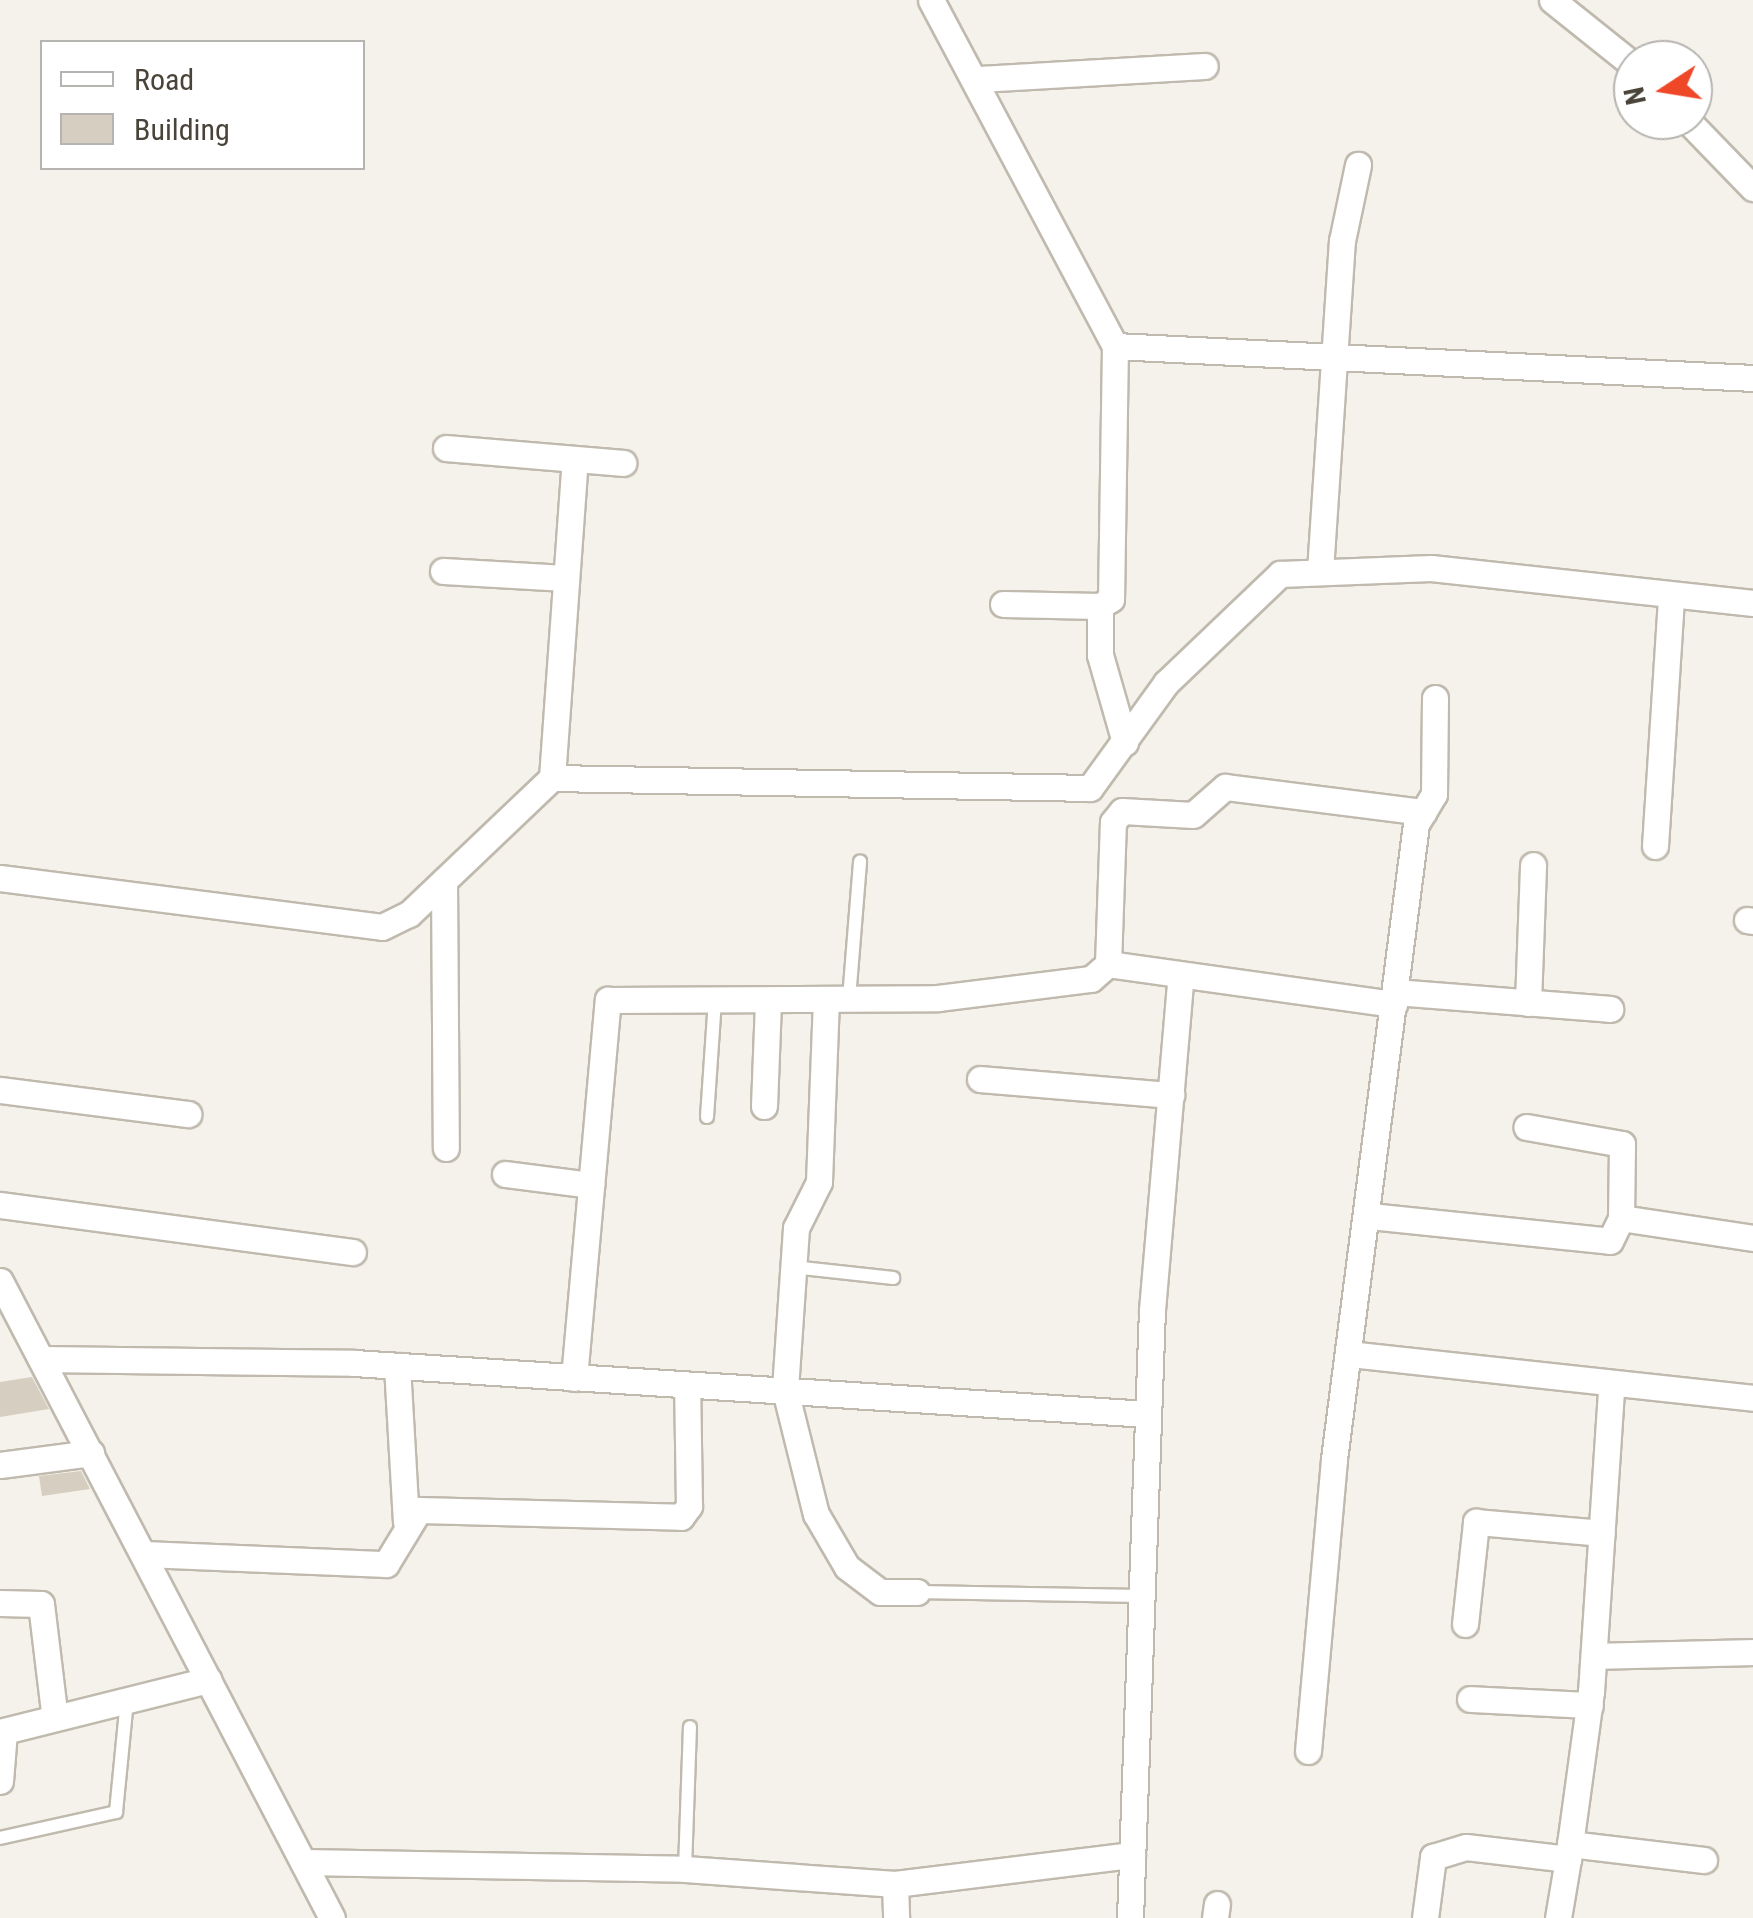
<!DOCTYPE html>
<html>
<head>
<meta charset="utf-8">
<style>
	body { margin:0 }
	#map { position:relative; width:1753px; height:1918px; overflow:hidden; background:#f5f2eb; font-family:"Roboto Condensed",sans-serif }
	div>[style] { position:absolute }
	.building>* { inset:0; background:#d6cec1 }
	.roads { filter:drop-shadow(2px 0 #c0baae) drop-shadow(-2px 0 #c0baae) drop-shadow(0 2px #c0baae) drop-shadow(0 -2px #c0baae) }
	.lane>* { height:12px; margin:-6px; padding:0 6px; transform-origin:6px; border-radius:6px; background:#fff }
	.street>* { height:25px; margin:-12.5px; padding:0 12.5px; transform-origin:12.5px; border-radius:12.5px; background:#fff }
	span { translate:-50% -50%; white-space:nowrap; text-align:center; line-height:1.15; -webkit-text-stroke:8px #fff; paint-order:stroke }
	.legend { position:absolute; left:40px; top:40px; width:325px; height:130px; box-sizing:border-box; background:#fff; border:2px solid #b6b4b0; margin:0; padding:12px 18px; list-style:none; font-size:30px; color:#494339 }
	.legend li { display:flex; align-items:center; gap:20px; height:50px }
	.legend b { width:50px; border:2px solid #b6b4b0 }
	.north { position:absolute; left:1613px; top:40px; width:100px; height:100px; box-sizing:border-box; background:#fff; border:2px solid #b6b4b0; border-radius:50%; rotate:258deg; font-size:28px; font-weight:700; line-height:40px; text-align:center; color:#494339 }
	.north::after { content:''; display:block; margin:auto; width:35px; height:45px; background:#ef4829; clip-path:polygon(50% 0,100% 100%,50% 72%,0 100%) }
</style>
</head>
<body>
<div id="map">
	<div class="building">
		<div style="clip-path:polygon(32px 1377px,49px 1409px,0 1417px,0 1382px)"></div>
		<div style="clip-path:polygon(81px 1471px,90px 1489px,42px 1496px,39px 1476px)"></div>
	</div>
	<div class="roads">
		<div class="lane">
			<div style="left:849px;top:999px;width:138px;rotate:-85.4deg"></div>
			<div style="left:707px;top:1117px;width:117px;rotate:-86.1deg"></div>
			<div style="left:793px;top:1267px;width:101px;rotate:6.3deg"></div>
			<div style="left:917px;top:1592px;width:223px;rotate:1deg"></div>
			<div style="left:0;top:1838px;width:119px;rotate:-12.6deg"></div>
			<div style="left:116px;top:1812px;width:113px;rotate:-84.4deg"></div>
			<div style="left:685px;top:1869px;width:142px;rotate:-88deg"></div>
		</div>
		<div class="street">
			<div style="left:931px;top:0;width:392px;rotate:62deg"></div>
			<div style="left:1115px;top:346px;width:253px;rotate:90.9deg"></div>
			<div style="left:1111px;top:599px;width:13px;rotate:148deg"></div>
			<div style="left:1100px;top:606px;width:97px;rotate:-178.8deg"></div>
			<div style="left:1552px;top:0;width:104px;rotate:38.7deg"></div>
			<div style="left:979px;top:79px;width:226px;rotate:-3.3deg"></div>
			<div style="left:1687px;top:120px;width:95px;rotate:45.9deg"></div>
			<div style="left:1115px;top:346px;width:639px;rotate:2.87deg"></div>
			<div style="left:446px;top:448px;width:178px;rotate:4.8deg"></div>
			<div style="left:443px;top:571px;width:123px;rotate:3.3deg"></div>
			<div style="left:1320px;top:571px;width:331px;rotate:-86.2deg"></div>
			<div style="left:1342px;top:241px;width:78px;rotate:-78.1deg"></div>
			<div style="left:1100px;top:606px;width:49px;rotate:90deg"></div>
			<div style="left:1100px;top:655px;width:91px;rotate:74deg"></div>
			<div style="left:552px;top:778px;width:319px;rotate:-85.9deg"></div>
			<div style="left:1655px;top:846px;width:250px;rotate:-86.3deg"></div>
			<div style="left:0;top:878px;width:385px;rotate:7.3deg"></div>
			<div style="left:382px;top:927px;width:30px;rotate:-26deg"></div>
			<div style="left:409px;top:914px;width:197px;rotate:-43.6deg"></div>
			<div style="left:552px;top:778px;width:538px;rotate:1.06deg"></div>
			<div style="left:1090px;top:788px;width:130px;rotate:-54.1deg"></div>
			<div style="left:1166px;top:683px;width:158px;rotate:-43.7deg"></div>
			<div style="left:1280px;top:574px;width:151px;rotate:-2.3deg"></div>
			<div style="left:1431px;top:568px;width:324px;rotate:6.2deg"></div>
			<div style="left:444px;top:881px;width:267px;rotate:89.6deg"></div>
			<div style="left:1747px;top:920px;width:6px;rotate:9deg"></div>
			<div style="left:1108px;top:964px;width:289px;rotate:8deg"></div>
			<div style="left:1395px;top:992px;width:216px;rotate:4.5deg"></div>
			<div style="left:826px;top:999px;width:183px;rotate:92.2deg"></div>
			<div style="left:819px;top:1182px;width:51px;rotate:116.6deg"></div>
			<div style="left:796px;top:1228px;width:162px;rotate:93.9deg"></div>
			<div style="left:785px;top:1390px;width:128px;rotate:76deg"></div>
			<div style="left:816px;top:1514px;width:61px;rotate:59.7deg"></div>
			<div style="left:847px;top:1567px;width:41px;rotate:37.1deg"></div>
			<div style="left:880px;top:1592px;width:37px"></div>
			<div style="left:1528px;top:1003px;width:138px;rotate:-87.9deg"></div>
			<div style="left:980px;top:1079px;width:192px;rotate:4.8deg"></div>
			<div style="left:0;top:1090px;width:190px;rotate:7.3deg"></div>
			<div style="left:764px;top:1106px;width:106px;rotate:-87.8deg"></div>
			<div style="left:505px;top:1174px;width:87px;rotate:7.3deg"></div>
			<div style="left:0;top:1205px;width:356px;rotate:7.6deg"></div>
			<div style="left:1370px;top:1216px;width:241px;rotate:5.9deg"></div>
			<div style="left:1610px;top:1241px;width:25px;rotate:-64deg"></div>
			<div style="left:1621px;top:1218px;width:74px;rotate:-89.2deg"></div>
			<div style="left:1622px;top:1144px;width:97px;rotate:-169.9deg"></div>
			<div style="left:1621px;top:1218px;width:134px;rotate:8.6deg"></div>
			<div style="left:0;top:1281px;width:718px;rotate:62.47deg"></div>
			<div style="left:1349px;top:1354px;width:406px;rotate:6.2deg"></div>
			<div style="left:41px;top:1359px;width:313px;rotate:0.7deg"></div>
			<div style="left:354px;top:1363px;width:795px;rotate:3.68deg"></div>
			<div style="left:397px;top:1366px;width:156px;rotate:86.7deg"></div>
			<div style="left:574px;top:1378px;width:380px;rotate:-84.9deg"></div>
			<div style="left:608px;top:1000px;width:330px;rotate:-0.3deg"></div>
			<div style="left:938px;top:998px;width:154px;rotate:-7.1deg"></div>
			<div style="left:1091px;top:979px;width:23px;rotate:-41deg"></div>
			<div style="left:1108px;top:964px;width:142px;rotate:-88deg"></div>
			<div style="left:1113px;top:822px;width:14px;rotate:-51deg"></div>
			<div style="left:1122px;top:811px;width:71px;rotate:3.2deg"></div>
			<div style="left:1193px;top:815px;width:43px;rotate:-41.2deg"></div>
			<div style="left:1225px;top:787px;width:200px;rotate:7.2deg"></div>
			<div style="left:0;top:1465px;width:92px;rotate:-7.5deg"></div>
			<div style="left:145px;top:1554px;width:241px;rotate:2.4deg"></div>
			<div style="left:386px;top:1564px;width:63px;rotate:-58.6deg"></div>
			<div style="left:419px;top:1510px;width:262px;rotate:1.5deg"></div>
			<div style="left:681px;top:1517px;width:14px;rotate:-54deg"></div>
			<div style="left:689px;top:1506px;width:121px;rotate:-90.9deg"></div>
			<div style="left:0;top:1603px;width:41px;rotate:1.4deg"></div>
			<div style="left:41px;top:1604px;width:109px;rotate:83.1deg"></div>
			<div style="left:1465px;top:1624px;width:103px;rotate:-83.8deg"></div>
			<div style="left:1476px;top:1522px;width:126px;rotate:5deg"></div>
			<div style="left:1594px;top:1656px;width:159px;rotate:-1.4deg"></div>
			<div style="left:1470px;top:1699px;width:120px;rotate:2.9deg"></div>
			<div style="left:0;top:1732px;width:215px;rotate:-14deg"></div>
			<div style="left:1308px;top:1751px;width:293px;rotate:-84.9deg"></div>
			<div style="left:1334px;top:1459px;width:640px;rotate:-82.64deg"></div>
			<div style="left:1416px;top:824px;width:35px;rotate:-59deg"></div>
			<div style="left:1434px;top:794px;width:96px;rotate:-89.4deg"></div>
			<div style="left:0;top:1781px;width:50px;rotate:-85.4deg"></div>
			<div style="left:1570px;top:1844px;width:135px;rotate:6.8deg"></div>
			<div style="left:1568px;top:1859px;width:169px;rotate:-82.2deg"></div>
			<div style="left:1591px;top:1692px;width:306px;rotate:-86.2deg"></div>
			<div style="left:303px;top:1862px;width:382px;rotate:1deg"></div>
			<div style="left:685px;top:1869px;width:211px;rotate:4.1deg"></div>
			<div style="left:895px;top:1884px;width:239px;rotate:-7deg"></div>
			<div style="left:895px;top:1884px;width:34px;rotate:88deg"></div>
			<div style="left:1130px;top:1918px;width:608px;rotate:-87.93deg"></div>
			<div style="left:1152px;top:1310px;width:336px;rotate:-85.1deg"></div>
			<div style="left:1215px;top:1918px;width:14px;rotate:-82deg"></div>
			<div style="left:1425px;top:1918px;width:62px;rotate:-82.5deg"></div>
			<div style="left:1433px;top:1857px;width:34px;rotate:-17deg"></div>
			<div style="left:1466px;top:1847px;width:103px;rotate:6.7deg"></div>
			<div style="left:1568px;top:1859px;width:60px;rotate:99.6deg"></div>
		</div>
	</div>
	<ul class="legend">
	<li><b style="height:12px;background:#fff"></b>Road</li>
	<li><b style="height:28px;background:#d6cec1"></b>Building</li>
	</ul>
	<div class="north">N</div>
</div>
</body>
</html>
